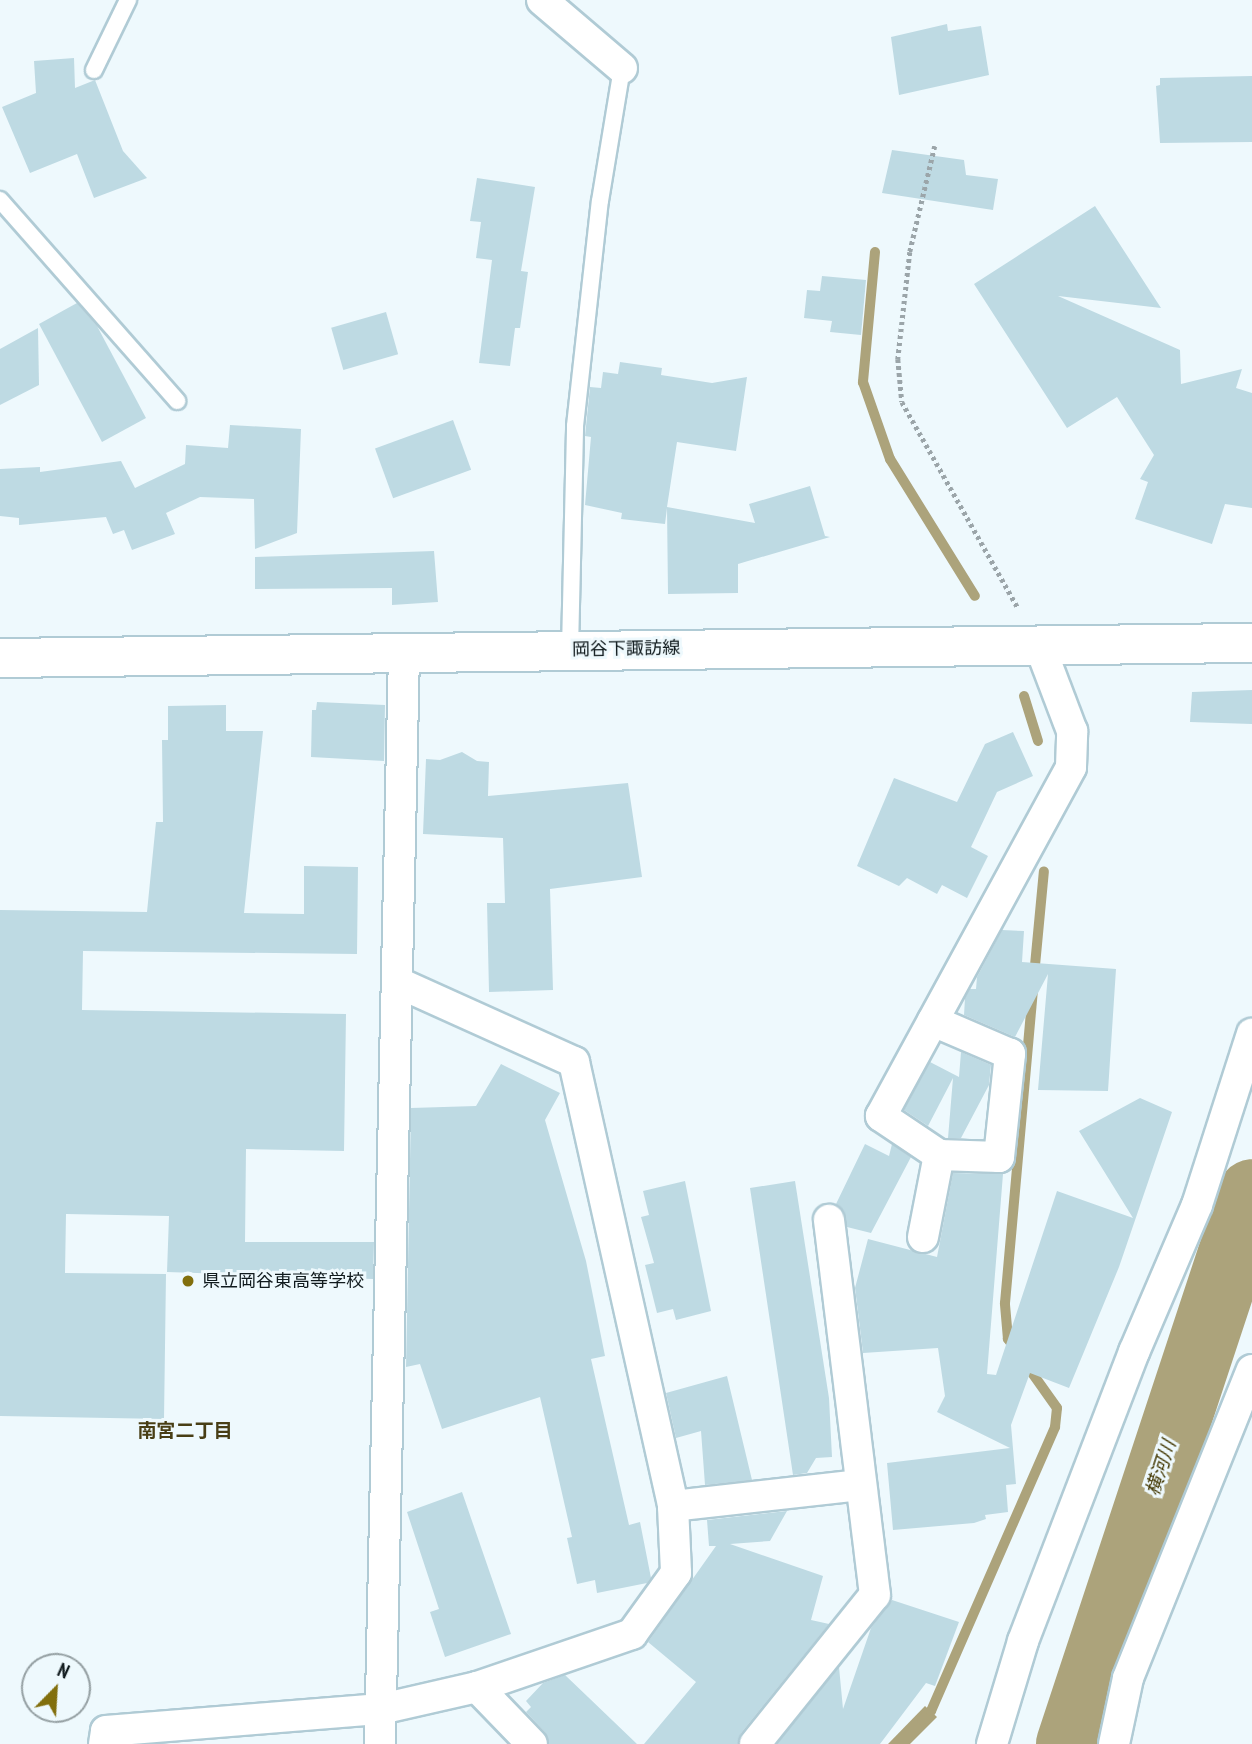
<!DOCTYPE html>
<html>
<head>
<meta charset="utf-8">
<style>
	body { margin:0 }
	#map { position:relative; width:1252px; height:1744px; overflow:hidden; background:#eef9fd; font-family:"PT Sans Narrow","Noto Sans JP",sans-serif }
	div>[style] { position:absolute }
	.water>* { inset:0; background:#aca37b }
	.stream>* { height:10px; margin:-5px; padding:0 5px; transform-origin:5px; border-radius:5px; background:#aca37b }
	.river>* { height:68px; margin:-34px; padding:0 34px; transform-origin:34px; border-radius:34px; background:#aca37b }
	.building>* { inset:0; background:#bedae3; transform-origin:0 0 }
	.path>* { height:4.5px; margin-top:-2.25px; transform-origin:0; background:repeating-linear-gradient(90deg,#9ba5a9 0 3.5px,transparent 0 7px) }
	.roads { filter:drop-shadow(2px 0 #b0cbd5) drop-shadow(-2px 0 #b0cbd5) drop-shadow(0 2px #b0cbd5) drop-shadow(0 -2px #b0cbd5) }
	.service>* { height:16px; margin:-8px; padding:0 8px; transform-origin:8px; border-radius:8px; background:#fff }
	.minor>* { height:30px; margin:-15px; padding:0 15px; transform-origin:15px; border-radius:15px; background:#fff }
	.secondary>* { height:38px; margin:-19px; padding:0 19px; transform-origin:19px; border-radius:19px; background:#fff }
	.dots>* { width:19px; height:19px; translate:-50% -50%; box-sizing:border-box; border:4px solid #eef9fd; border-radius:50% }
	span { translate:-50% -50%; white-space:nowrap; text-align:center; line-height:1.15; -webkit-text-stroke:6px #eef9fd; paint-order:stroke }
	.street-label { font-size:18px; color:#101a1d }
	.poi-label { font-size:18px; color:#101a1d }
	.left { translate:0 -50%; text-align:left }
	.neighbourhood-label { font-size:19px; color:#483e15; font-weight:700 }
	.water-label { font-size:19px; color:#423701; font-style:italic }
	.north { position:absolute; left:21px; top:1653px; width:70px; height:70px; box-sizing:border-box; background:#eef9fd; border:2px solid #95a0a3; border-radius:50%; rotate:24deg; font-size:19px; font-weight:700; line-height:28px; text-align:center; color:#101a1d }
	.north::after { content:''; display:block; margin:auto; width:24px; height:32px; background:#826f0d; clip-path:polygon(50% 0,100% 100%,50% 72%,0 100%) }
</style>
</head>
<body>
<div id="map">
	<div class="water">
		<div style="clip-path:polygon(925px 1706px,937px 1717px,910px 1744px,888px 1744px)"></div>
	</div>
	<div class="stream">
		<div style="left:875px;top:252px;width:131px;rotate:95.3deg"></div>
		<div style="left:863px;top:382px;width:82px;rotate:70.7deg"></div>
		<div style="left:890px;top:459px;width:161px;rotate:58.2deg"></div>
		<div style="left:1024px;top:696px;width:47px;rotate:72.7deg"></div>
		<div style="left:1034px;top:976px;width:105px;rotate:-84.6deg"></div>
		<div style="left:1016px;top:1350px;width:14px;rotate:-126deg"></div>
		<div style="left:1008px;top:1339px;width:36px;rotate:-95deg"></div>
		<div style="left:1005px;top:1303px;width:312px;rotate:-84.9deg"></div>
		<div style="left:922px;top:1720px;width:13px;rotate:-45deg"></div>
		<div style="left:931px;top:1711px;width:310px;rotate:-66.4deg"></div>
		<div style="left:1055px;top:1427px;width:19px;rotate:-84deg"></div>
		<div style="left:1057px;top:1408px;width:55px;rotate:-125.4deg"></div>
	</div>
	<div class="river">
		<div style="left:1070px;top:1744px;width:580px;rotate:-71.72deg"></div>
	</div>
	<div class="building">
		<div style="clip-path:polygon(947px 24px,948px 31px,981px 26px,989px 75px,899px 95px,891px 37px)"></div>
		<div style="clip-path:polygon(74px 58px,75px 88px,95px 80px,123px 151px,147px 178px,94px 198px,77px 154px,30px 173px,2px 107px,36px 93px,34px 61px)"></div>
		<div style="clip-path:polygon(1252px 76px,1252px 142px,1160px 143px,1156px 86px,1160px 85px,1160px 78px)"></div>
		<div style="clip-path:polygon(892px 150px,964px 160px,966px 175px,998px 179px,993px 210px,882px 193px)"></div>
		<div style="clip-path:polygon(477px 178px,535px 187px,521px 271px,528px 272px,520px 328px,515px 328px,510px 366px,479px 363px,492px 260px,476px 258px,481px 222px,470px 221px)"></div>
		<div style="clip-path:polygon(1095px 206px,1161px 308px,1058px 296px,1180px 350px,1181px 384px,1242px 369px,1236px 388px,1252px 393px,1252px 508px,1225px 504px,1212px 544px,1135px 519px,1148px 482px,1140px 479px,1154px 455px,1117px 397px,1067px 428px,974px 284px)"></div>
		<div style="clip-path:polygon(822px 276px,866px 280px,861px 335px,830px 332px,832px 321px,804px 318px,807px 290px,820px 291px)"></div>
		<div style="clip-path:polygon(77px 303px,97px 326px,146px 418px,102px 442px,39px 324px)"></div>
		<div style="left:386px;top:312px;width:44px;height:57px;rotate:74deg"></div>
		<div style="clip-path:polygon(38px 328px,39px 385px,0 405px,0 349px)"></div>
		<div style="clip-path:polygon(620px 362px,662px 368px,661px 375px,712px 383px,747px 377px,736px 451px,677px 442px,667px 507px,755px 523px,749px 504px,810px 486px,825px 536px,830px 537px,738px 564px,738px 593px,668px 594px,667px 508px,665px 524px,621px 519px,622px 513px,585px 505px,591px 437px,585px 436px,590px 387px,601px 388px,603px 372px,618px 374px)"></div>
		<div style="left:453px;top:420px;width:53px;height:83px;rotate:70deg"></div>
		<div style="clip-path:polygon(230px 425px,301px 429px,297px 533px,255px 549px,254px 499px,200px 497px,166px 513px,175px 534px,132px 550px,124px 530px,113px 534px,106px 517px,19px 525px,19px 518px,0 516px,0 469px,40px 467px,40px 472px,121px 461px,135px 488px,185px 464px,186px 445px,228px 448px)"></div>
		<div style="clip-path:polygon(434px 551px,438px 602px,392px 605px,392px 588px,255px 589px,255px 557px)"></div>
		<div style="clip-path:polygon(1252px 690px,1252px 724px,1190px 722px,1192px 692px)"></div>
		<div style="clip-path:polygon(317px 702px,385px 705px,384px 761px,311px 757px,312px 710px,316px 710px)"></div>
		<div style="clip-path:polygon(226px 705px,226px 731px,263px 731px,244px 913px,304px 914px,304px 866px,358px 867px,357px 954px,83px 951px,82px 1010px,346px 1014px,344px 1151px,246px 1149px,245px 1242px,374px 1242px,373px 1279px,167px 1272px,169px 1216px,66px 1214px,65px 1273px,166px 1274px,164px 1419px,0 1416px,0 910px,147px 912px,156px 822px,163px 822px,162px 740px,168px 740px,168px 706px)"></div>
		<div style="clip-path:polygon(1013px 732px,1033px 776px,997px 792px,971px 847px,988px 856px,967px 898px,942px 885px,937px 894px,907px 878px,899px 886px,857px 866px,894px 778px,957px 802px,985px 744px)"></div>
		<div style="clip-path:polygon(462px 752px,477px 761px,489px 762px,488px 796px,628px 783px,642px 877px,550px 889px,553px 990px,489px 992px,487px 903px,505px 903px,503px 838px,423px 834px,426px 759px,440px 760px)"></div>
		<div style="clip-path:polygon(1002px 930px,1024px 931px,1022px 962px,1116px 969px,1108px 1091px,1038px 1090px,1048px 974px,1015px 1037px,964px 1015px,965px 998px,970px 989px,976px 989px,977px 977px)"></div>
		<div style="clip-path:polygon(961px 1052px,991px 1065px,989px 1085px,961px 1138px,948px 1138px,953px 1078px,928px 1126px,904px 1110px,930px 1062px,959px 1077px)"></div>
		<div style="clip-path:polygon(501px 1064px,560px 1093px,545px 1120px,586px 1261px,605px 1356px,591px 1359px,629px 1525px,640px 1522px,651px 1578px,647px 1583px,597px 1593px,595px 1580px,577px 1584px,567px 1538px,572px 1537px,540px 1397px,442px 1429px,420px 1364px,406px 1367px,411px 1108px,476px 1106px)"></div>
		<div style="clip-path:polygon(1140px 1098px,1172px 1112px,1119px 1267px,1069px 1388px,1030px 1373px,1011px 1425px,1016px 1484px,1006px 1485px,1008px 1512px,985px 1515px,986px 1519px,974px 1523px,893px 1530px,887px 1463px,1010px 1448px,937px 1412px,945px 1396px,938px 1348px,863px 1353px,855px 1288px,868px 1239px,937px 1257px,953px 1173px,1003px 1174px,987px 1374px,996px 1375px,1057px 1191px,1133px 1218px,1079px 1131px)"></div>
		<div style="clip-path:polygon(865px 1144px,889px 1156px,892px 1144px,911px 1157px,871px 1233px,847px 1227px,843px 1210px,836px 1204px)"></div>
		<div style="clip-path:polygon(685px 1181px,711px 1311px,676px 1320px,673px 1309px,657px 1313px,645px 1265px,654px 1263px,641px 1217px,649px 1215px,643px 1191px)"></div>
		<div style="clip-path:polygon(795px 1181px,829px 1398px,832px 1457px,816px 1458px,807px 1473px,793px 1475px,750px 1188px)"></div>
		<div style="clip-path:polygon(727px 1376px,752px 1480px,705px 1485px,701px 1431px,676px 1438px,666px 1393px)"></div>
		<div style="clip-path:polygon(462px 1492px,511px 1634px,445px 1657px,430px 1612px,439px 1609px,407px 1512px)"></div>
		<div style="clip-path:polygon(787px 1511px,770px 1541px,730px 1544px,823px 1576px,811px 1620px,829px 1624px,741px 1733px,738px 1744px,644px 1744px,696px 1682px,648px 1642px,716px 1546px,709px 1546px,707px 1520px)"></div>
		<div style="clip-path:polygon(892px 1600px,959px 1622px,935px 1686px,926px 1683px,880px 1744px,777px 1744px,839px 1667px,843px 1709px,871px 1628px)"></div>
		<div style="clip-path:polygon(565px 1675px,588px 1697px,637px 1744px,549px 1744px,545px 1732px,526px 1712px,531px 1707px,526px 1701px,543px 1683px)"></div>
	</div>
	<div class="path">
		<div style="left:935px;top:146px;width:109px;rotate:103.3deg"></div>
		<div style="left:910px;top:252px;width:108px;rotate:96.4deg"></div>
		<div style="left:898px;top:359px;width:43px;rotate:84.7deg"></div>
		<div style="left:902px;top:402px;width:236px;rotate:60.6deg"></div>
	</div>
	<div class="roads">
		<div class="service">
			<div style="left:94px;top:70px;width:78px;rotate:-64.1deg"></div>
			<div style="left:0;top:200px;width:268px;rotate:48.6deg"></div>
			<div style="left:570px;top:650px;width:224px;rotate:-88.7deg"></div>
			<div style="left:575px;top:426px;width:226px;rotate:-83.7deg"></div>
			<div style="left:600px;top:201px;width:135px;rotate:-80.6deg"></div>
		</div>
		<div class="minor">
			<div style="left:542px;top:0;width:105px;rotate:40.4deg"></div>
			<div style="left:399px;top:983px;width:192px;rotate:24.3deg"></div>
			<div style="left:574px;top:1062px;width:455px;rotate:77.4deg"></div>
			<div style="left:673px;top:1506px;width:67px;rotate:87.4deg"></div>
			<div style="left:676px;top:1573px;width:75px;rotate:125.8deg"></div>
			<div style="left:632px;top:1634px;width:164px;rotate:161.1deg"></div>
			<div style="left:939px;top:1155px;width:70px;rotate:-146.1deg"></div>
			<div style="left:881px;top:1116px;width:397px;rotate:-61.4deg"></div>
			<div style="left:1071px;top:767px;width:36px;rotate:-88deg"></div>
			<div style="left:1072px;top:731px;width:93px;rotate:-110.8deg"></div>
			<div style="left:923px;top:1237px;width:84px;rotate:-79deg"></div>
			<div style="left:939px;top:1155px;width:60px;rotate:1.9deg"></div>
			<div style="left:999px;top:1157px;width:104px;rotate:-83.9deg"></div>
			<div style="left:1010px;top:1054px;width:84px;rotate:-156.8deg"></div>
			<div style="left:673px;top:1506px;width:189px;rotate:-6.4deg"></div>
			<div style="left:104px;top:1744px;width:13px;rotate:-81deg"></div>
			<div style="left:106px;top:1731px;width:276px;rotate:-4.6deg"></div>
			<div style="left:381px;top:1709px;width:98px;rotate:-12.9deg"></div>
			<div style="left:477px;top:1687px;width:79px;rotate:46deg"></div>
			<div style="left:380px;top:1744px;width:1092px;rotate:-88.74deg"></div>
			<div style="left:755px;top:1744px;width:191px;rotate:-51.2deg"></div>
			<div style="left:875px;top:1595px;width:378px;rotate:-97deg"></div>
			<div style="left:992px;top:1744px;width:108px;rotate:-73.2deg"></div>
			<div style="left:1023px;top:1641px;width:310px;rotate:-69deg"></div>
			<div style="left:1134px;top:1352px;width:160px;rotate:-66.8deg"></div>
			<div style="left:1197px;top:1205px;width:180px;rotate:-72.2deg"></div>
			<div style="left:1114px;top:1744px;width:67px;rotate:-78deg"></div>
			<div style="left:1128px;top:1678px;width:332px;rotate:-68.1deg"></div>
		</div>
		<div class="secondary">
			<div style="left:0;top:658px;width:1252px;rotate:-0.69deg"></div>
		</div>
	</div>
	<div class="dots">
		<div style="left:188px;top:1281px;background:#826f0d"></div>
	</div>
	<div class="street-label">
		<span style="left:626px;top:649px;rotate:-1deg">岡谷下諏訪線</span>
	</div>
	<div class="poi-label">
		<span class="left" style="left:202px;top:1281px">県立岡谷東高等学校</span>
	</div>
	<div class="neighbourhood-label">
		<span style="left:185px;top:1431px">南宮二丁目</span>
	</div>
	<div class="water-label">
		<span style="left:1161px;top:1468px;rotate:-72deg">横河川</span>
	</div>
	<div class="north">N</div>
</div>
</body>
</html>
